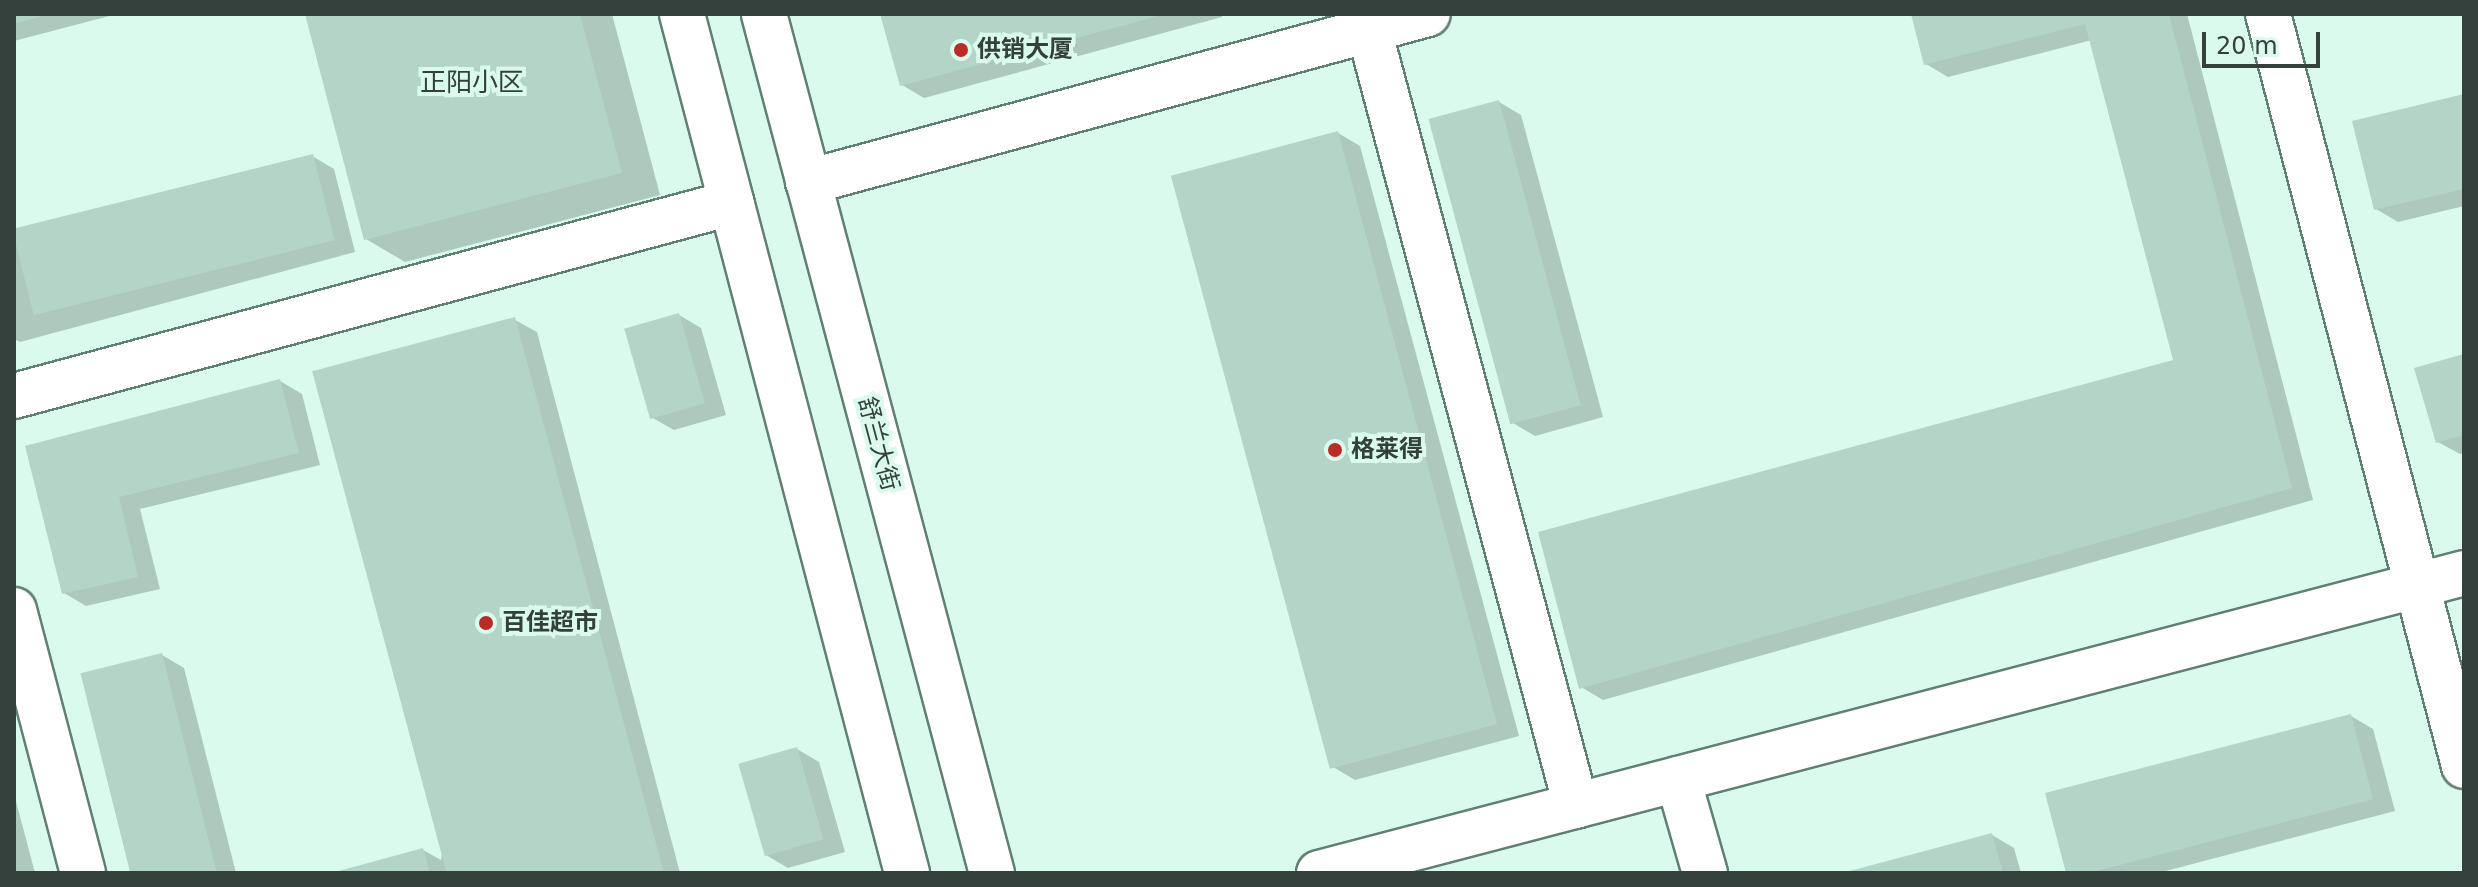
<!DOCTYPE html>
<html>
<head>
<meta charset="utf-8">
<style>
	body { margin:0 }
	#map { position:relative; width:2478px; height:887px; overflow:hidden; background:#d9faed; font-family:"DejaVu Sans","Noto Sans SC",sans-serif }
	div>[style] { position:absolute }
	.shadow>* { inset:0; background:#0003 }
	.building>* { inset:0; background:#b4d4c8; transform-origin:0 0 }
	.roads { filter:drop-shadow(2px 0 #617f74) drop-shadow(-2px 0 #617f74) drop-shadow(0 2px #617f74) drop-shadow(0 -2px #617f74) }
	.minor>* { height:44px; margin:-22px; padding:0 22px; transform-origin:22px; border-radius:22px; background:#fff }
	.major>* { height:44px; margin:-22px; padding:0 22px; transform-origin:22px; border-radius:22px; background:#fff }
	.dots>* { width:22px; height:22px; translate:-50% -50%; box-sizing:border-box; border:4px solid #d9faed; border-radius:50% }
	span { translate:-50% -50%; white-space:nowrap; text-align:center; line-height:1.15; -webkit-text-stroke:8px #d9faed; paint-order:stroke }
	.poi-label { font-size:24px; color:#33403b; font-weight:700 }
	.left { translate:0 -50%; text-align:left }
	.street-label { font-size:24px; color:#33403b }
	.neighbourhood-label { font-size:26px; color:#33403b }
	.frame { position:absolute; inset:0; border:16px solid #33403b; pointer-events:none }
	.scale { position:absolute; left:2202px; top:32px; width:118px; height:36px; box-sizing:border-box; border:4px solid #33403b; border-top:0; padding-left:10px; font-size:24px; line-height:28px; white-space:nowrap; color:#33403b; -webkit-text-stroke:6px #d9faed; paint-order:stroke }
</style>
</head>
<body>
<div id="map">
	<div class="shadow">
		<div style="clip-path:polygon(14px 14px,117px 14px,14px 41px)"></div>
		<div style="clip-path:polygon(307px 14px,612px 14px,660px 195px,405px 262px,366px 239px)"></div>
		<div style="clip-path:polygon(882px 14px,1221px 14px,1222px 17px,924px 98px,902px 85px)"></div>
		<div style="clip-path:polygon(1913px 14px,2187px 14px,2313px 500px,1603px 700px,1581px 687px,2176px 362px,2092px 40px,1948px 77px,1926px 64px)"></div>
		<div style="clip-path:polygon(2464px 96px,2464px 206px,2398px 222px,2376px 209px)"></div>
		<div style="clip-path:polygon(1499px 102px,1521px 115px,1603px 417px,1535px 436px,1513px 423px)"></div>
		<div style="clip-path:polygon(1338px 133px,1360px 146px,1519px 736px,1355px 780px,1333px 767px)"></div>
		<div style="clip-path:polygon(312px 156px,334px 169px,355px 252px,20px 342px,14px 339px,14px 239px)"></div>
		<div style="clip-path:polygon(679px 315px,701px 328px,726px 415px,674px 430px,651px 417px)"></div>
		<div style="clip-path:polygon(515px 320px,537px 332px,680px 873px,339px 873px,423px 850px,441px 860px)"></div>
		<div style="clip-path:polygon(2464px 356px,2464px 453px,2460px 454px,2438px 442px)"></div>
		<div style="clip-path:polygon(280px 381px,302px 394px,320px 465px,140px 509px,160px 589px,86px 606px,64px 593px,28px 448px)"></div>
		<div style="clip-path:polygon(162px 655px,184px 668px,236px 873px,135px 873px)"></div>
		<div style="clip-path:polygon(2351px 716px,2373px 729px,2395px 811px,2158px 873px,2068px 873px)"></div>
		<div style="clip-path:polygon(797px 749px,819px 762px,845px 852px,788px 868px,766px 855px)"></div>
		<div style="clip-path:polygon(14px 794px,35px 873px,14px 873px)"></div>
		<div style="clip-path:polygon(1992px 835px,2014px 848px,2021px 873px,1850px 873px)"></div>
	</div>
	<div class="building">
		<div style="clip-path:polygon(14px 14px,46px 14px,46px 15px,14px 24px)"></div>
		<div style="clip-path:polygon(305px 14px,580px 14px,622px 173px,364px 240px)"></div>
		<div style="clip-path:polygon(880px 14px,1162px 14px,1162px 15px,900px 86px)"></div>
		<div style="clip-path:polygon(1911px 14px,2169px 14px,2292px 488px,1579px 689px,1538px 532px,2173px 360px,2085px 24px,1924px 65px)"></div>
		<div style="clip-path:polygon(2464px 94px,2464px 189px,2374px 210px,2352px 121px)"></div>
		<div style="left:1499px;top:100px;width:316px;height:73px;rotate:75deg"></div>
		<div style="left:1338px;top:131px;width:614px;height:173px;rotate:75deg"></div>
		<div style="left:313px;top:154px;width:89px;height:310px;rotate:76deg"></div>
		<div style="left:679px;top:313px;width:94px;height:57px;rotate:74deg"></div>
		<div style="left:515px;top:317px;width:575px;height:210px;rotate:75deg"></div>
		<div style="clip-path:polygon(2464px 354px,2464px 435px,2436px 443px,2414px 368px)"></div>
		<div style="clip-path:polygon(280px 379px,299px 453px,119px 497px,138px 577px,62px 594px,25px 446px)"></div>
		<div style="left:162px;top:653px;width:227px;height:84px;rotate:76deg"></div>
		<div style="clip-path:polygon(2351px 714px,2373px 799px,2089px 873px,2066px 873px,2045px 793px)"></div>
		<div style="left:797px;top:747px;width:96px;height:61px;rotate:74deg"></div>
		<div style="clip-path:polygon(1992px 833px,2003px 873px,1846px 873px,1846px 872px)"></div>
		<div style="clip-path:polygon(423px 848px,430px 873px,335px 873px,335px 872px)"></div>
	</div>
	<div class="roads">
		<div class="minor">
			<div style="left:2268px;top:14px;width:777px;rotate:75.39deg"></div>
			<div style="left:1369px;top:30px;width:803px;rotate:75.06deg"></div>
			<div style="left:808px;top:182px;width:642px;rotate:-15.16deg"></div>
			<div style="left:14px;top:396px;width:743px;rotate:-15.07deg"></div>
			<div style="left:14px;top:610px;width:272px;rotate:75.3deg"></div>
			<div style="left:1678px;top:779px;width:98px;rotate:74deg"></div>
		</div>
		<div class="major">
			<div style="left:682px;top:14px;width:888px;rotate:75.32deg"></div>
			<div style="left:764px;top:14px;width:889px;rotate:75.14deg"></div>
			<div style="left:1319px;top:873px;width:1184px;rotate:-14.68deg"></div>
		</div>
	</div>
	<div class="dots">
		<div style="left:961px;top:50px;background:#bb2c29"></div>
		<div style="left:1335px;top:450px;background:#bb2c29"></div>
		<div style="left:486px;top:623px;background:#bb2c29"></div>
	</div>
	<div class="poi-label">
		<span class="left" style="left:977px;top:50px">供销大厦</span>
		<span class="left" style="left:1351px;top:450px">格莱得</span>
		<span class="left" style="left:502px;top:623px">百佳超市</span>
	</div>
	<div class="street-label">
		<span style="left:878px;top:444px;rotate:75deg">舒兰大街</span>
	</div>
	<div class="neighbourhood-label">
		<span style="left:472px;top:83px">正阳小区</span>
	</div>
	<div class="frame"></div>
	<div class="scale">20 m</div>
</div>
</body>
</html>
